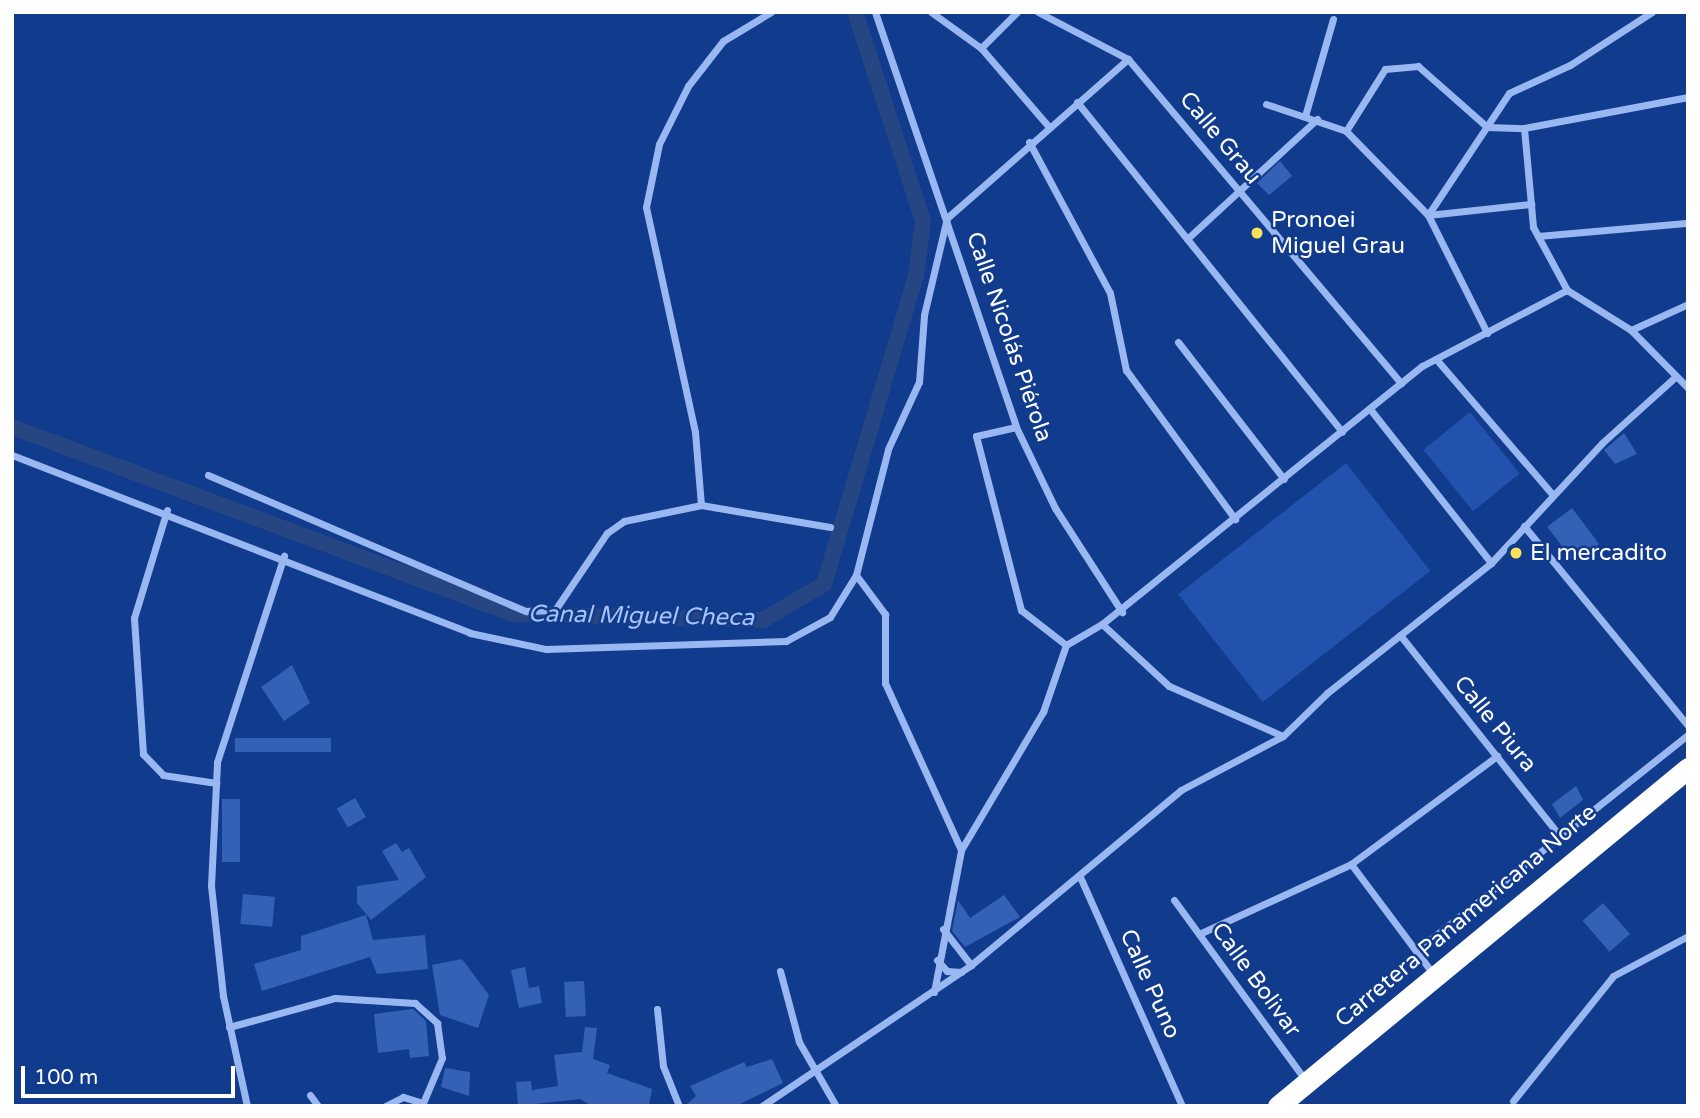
<!DOCTYPE html>
<html>
<head>
<meta charset="utf-8">
<style>
	body { margin:0 }
	#map { position:relative; width:1700px; height:1118px; overflow:hidden; background:#113b8d; font-family:"Varela Round",sans-serif }
	div>[style] { position:absolute }
	.green>* { inset:0; background:#2252ad; transform-origin:0 0 }
	.canal>* { height:16px; margin:-8px; padding:0 8px; transform-origin:8px; border-radius:8px; background:#264583 }
	.building>* { inset:0; background:#3461b5; transform-origin:0 0 }
	.street>* { height:7px; margin:-3.5px; padding:0 3.5px; transform-origin:3.5px; border-radius:3.5px; background:#99b8f2 }
	.highway>* { height:21px; margin:-10.5px; padding:0 10.5px; transform-origin:10.5px; border-radius:10.5px; background:#fff }
	.dots>* { width:19px; height:19px; translate:-50% -50%; box-sizing:border-box; border:4px solid #113b8d; border-radius:50% }
	span { translate:-50% -50%; white-space:nowrap; text-align:center; line-height:1.15; -webkit-text-stroke:5px #113b8d; paint-order:stroke }
	.street-label { font-size:23px; color:#fff }
	.poi-label { font-size:23px; color:#fff }
	.left { translate:0 -50%; text-align:left }
	.water-label { font-size:24px; color:#a5c3f9; font-style:italic }
	.frame { position:absolute; inset:0; border:14px solid #fff; pointer-events:none }
	.scale { position:absolute; left:21px; top:1066px; width:214px; height:32px; box-sizing:border-box; border:4px solid #fff; border-top:0; padding-left:9px; font-size:21px; line-height:24px; white-space:nowrap; color:#fff; -webkit-text-stroke:5px #113b8d; paint-order:stroke }
</style>
</head>
<body>
<div id="map">
	<div class="green">
		<div style="left:1470px;top:412px;width:79px;height:60px;rotate:51deg"></div>
		<div style="left:1346px;top:463px;width:137px;height:213px;rotate:52deg"></div>
	</div>
	<div class="canal">
		<div style="left:12px;top:427px;width:535px;rotate:20.47deg"></div>
		<div style="left:513px;top:614px;width:250px;rotate:1.4deg"></div>
		<div style="left:763px;top:620px;width:71px;rotate:-30.5deg"></div>
		<div style="left:824px;top:584px;width:322px;rotate:-73.4deg"></div>
		<div style="left:916px;top:275px;width:54px;rotate:-82.6deg"></div>
		<div style="left:923px;top:221px;width:220px;rotate:-108deg"></div>
	</div>
	<div class="building">
		<div style="clip-path:polygon(1280px 161px,1292px 176px,1269px 195px,1257px 183px)"></div>
		<div style="clip-path:polygon(1624px 433px,1637px 454px,1615px 464px,1604px 450px)"></div>
		<div style="left:1572px;top:508px;width:45px;height:31px;rotate:53deg"></div>
		<div style="clip-path:polygon(292px 665px,310px 703px,284px 721px,261px 687px)"></div>
		<div style="left:235px;top:738px;width:96px;height:14px"></div>
		<div style="clip-path:polygon(1576px 786px,1583px 800px,1560px 818px,1552px 804px)"></div>
		<div style="left:355px;top:798px;width:22px;height:21px;rotate:60deg"></div>
		<div style="left:222px;top:799px;width:18px;height:63px"></div>
		<div style="clip-path:polygon(396px 843px,402px 852px,409px 848px,426px 877px,371px 920px,357px 903px,357px 886px,399px 880px,382px 851px)"></div>
		<div style="left:243px;top:894px;width:32px;height:30px;rotate:5deg"></div>
		<div style="clip-path:polygon(1004px 895px,1020px 917px,965px 947px,952px 931px,958px 900px,970px 918px)"></div>
		<div style="left:1603px;top:903px;width:41px;height:27px;rotate:49deg"></div>
		<div style="clip-path:polygon(366px 915px,373px 940px,425px 935px,428px 969px,377px 974px,370px 957px,262px 991px,254px 964px,301px 950px,301px 936px)"></div>
		<div style="clip-path:polygon(462px 959px,489px 995px,478px 1028px,440px 1015px,432px 965px)"></div>
		<div style="clip-path:polygon(525px 967px,529px 988px,539px 986px,542px 1003px,519px 1008px,511px 970px)"></div>
		<div style="left:584px;top:981px;width:35px;height:20px;rotate:87deg"></div>
		<div style="clip-path:polygon(413px 1009px,426px 1021px,429px 1056px,410px 1058px,409px 1049px,378px 1053px,374px 1014px)"></div>
		<div style="clip-path:polygon(585px 1027px,597px 1028px,593px 1059px,610px 1065px,607px 1073px,652px 1089px,649px 1105px,592px 1106px,580px 1099px,518px 1106px,516px 1082px,531px 1081px,532px 1090px,558px 1086px,554px 1055px,582px 1052px)"></div>
		<div style="clip-path:polygon(772px 1059px,783px 1083px,736px 1106px,685px 1106px,696px 1096px,690px 1086px,744px 1062px,747px 1067px)"></div>
		<div style="clip-path:polygon(445px 1068px,470px 1072px,469px 1096px,441px 1087px)"></div>
	</div>
	<div class="street">
		<div style="left:875px;top:12px;width:438px;rotate:71.2deg"></div>
		<div style="left:1016px;top:427px;width:90px;rotate:64.3deg"></div>
		<div style="left:1055px;top:508px;width:124px;rotate:57.2deg"></div>
		<div style="left:931px;top:12px;width:62px;rotate:35.8deg"></div>
		<div style="left:981px;top:48px;width:103px;rotate:49.3deg"></div>
		<div style="left:1038px;top:12px;width:102px;rotate:27.6deg"></div>
		<div style="left:1128px;top:59px;width:424px;rotate:49.9deg"></div>
		<div style="left:981px;top:48px;width:51px;rotate:-45deg"></div>
		<div style="left:1077px;top:102px;width:423px;rotate:51.2deg"></div>
		<div style="left:1266px;top:104px;width:84px;rotate:18.6deg"></div>
		<div style="left:1346px;top:131px;width:117px;rotate:45.7deg"></div>
		<div style="left:1428px;top:215px;width:132px;rotate:63.4deg"></div>
		<div style="left:1305px;top:116px;width:101px;rotate:-73.9deg"></div>
		<div style="left:1524px;top:128px;width:99px;rotate:84.8deg"></div>
		<div style="left:1533px;top:227px;width:72px;rotate:61.6deg"></div>
		<div style="left:1567px;top:290px;width:75px;rotate:32deg"></div>
		<div style="left:1631px;top:330px;width:81px;rotate:45.5deg"></div>
		<div style="left:1346px;top:131px;width:73px;rotate:-57.8deg"></div>
		<div style="left:1385px;top:69px;width:33px;rotate:-5deg"></div>
		<div style="left:1418px;top:66px;width:92px;rotate:41.5deg"></div>
		<div style="left:1487px;top:127px;width:37px;rotate:2deg"></div>
		<div style="left:1524px;top:128px;width:167px;rotate:-10.7deg"></div>
		<div style="left:1029px;top:142px;width:171px;rotate:61.8deg"></div>
		<div style="left:1110px;top:293px;width:79px;rotate:78.3deg"></div>
		<div style="left:1126px;top:370px;width:185px;rotate:53.8deg"></div>
		<div style="left:1428px;top:215px;width:146px;rotate:-56.4deg"></div>
		<div style="left:1509px;top:93px;width:67px;rotate:-24.7deg"></div>
		<div style="left:1570px;top:65px;width:98px;rotate:-32.9deg"></div>
		<div style="left:1428px;top:215px;width:104px;rotate:-6.1deg"></div>
		<div style="left:1538px;top:236px;width:151px;rotate:-5deg"></div>
		<div style="left:1187px;top:239px;width:177px;rotate:-42.7deg"></div>
		<div style="left:1631px;top:330px;width:63px;rotate:-24.5deg"></div>
		<div style="left:1178px;top:342px;width:173px;rotate:52.3deg"></div>
		<div style="left:1436px;top:359px;width:179px;rotate:49.3deg"></div>
		<div style="left:1370px;top:409px;width:196px;rotate:51.8deg"></div>
		<div style="left:1016px;top:427px;width:41px;rotate:167.3deg"></div>
		<div style="left:976px;top:436px;width:180px;rotate:75.5deg"></div>
		<div style="left:1021px;top:610px;width:57px;rotate:37.9deg"></div>
		<div style="left:1066px;top:645px;width:42px;rotate:-30.3deg"></div>
		<div style="left:1102px;top:624px;width:91px;rotate:42.8deg"></div>
		<div style="left:1169px;top:686px;width:124px;rotate:23.7deg"></div>
		<div style="left:12px;top:455px;width:491px;rotate:21.2deg"></div>
		<div style="left:470px;top:633px;width:78px;rotate:11.9deg"></div>
		<div style="left:546px;top:649px;width:240px;rotate:-1.9deg"></div>
		<div style="left:786px;top:641px;width:50px;rotate:-28.6deg"></div>
		<div style="left:830px;top:617px;width:49px;rotate:-58.2deg"></div>
		<div style="left:856px;top:575px;width:130px;rotate:-75.7deg"></div>
		<div style="left:888px;top:449px;width:74px;rotate:-65.2deg"></div>
		<div style="left:919px;top:382px;width:67px;rotate:-85.7deg"></div>
		<div style="left:924px;top:315px;width:100px;rotate:-76.7deg"></div>
		<div style="left:947px;top:218px;width:241px;rotate:-41.3deg"></div>
		<div style="left:208px;top:475px;width:346px;rotate:23.2deg"></div>
		<div style="left:526px;top:611px;width:29px;rotate:-2deg"></div>
		<div style="left:555px;top:610px;width:93px;rotate:-56deg"></div>
		<div style="left:607px;top:533px;width:21px;rotate:-35deg"></div>
		<div style="left:624px;top:521px;width:79px;rotate:-11.7deg"></div>
		<div style="left:701px;top:505px;width:131px;rotate:9.7deg"></div>
		<div style="left:701px;top:505px;width:73px;rotate:-94.7deg"></div>
		<div style="left:695px;top:432px;width:230px;rotate:-102.3deg"></div>
		<div style="left:646px;top:207px;width:64px;rotate:-78.3deg"></div>
		<div style="left:659px;top:144px;width:65px;rotate:-63.4deg"></div>
		<div style="left:688px;top:86px;width:57px;rotate:-52.1deg"></div>
		<div style="left:723px;top:41px;width:56px;rotate:-31.1deg"></div>
		<div style="left:167px;top:510px;width:113px;rotate:107deg"></div>
		<div style="left:134px;top:618px;width:136px;rotate:86.2deg"></div>
		<div style="left:143px;top:754px;width:29px;rotate:46deg"></div>
		<div style="left:163px;top:775px;width:54px;rotate:8.6deg"></div>
		<div style="left:1524px;top:526px;width:259px;rotate:50.6deg"></div>
		<div style="left:856px;top:575px;width:49px;rotate:53.4deg"></div>
		<div style="left:885px;top:614px;width:69px;rotate:90deg"></div>
		<div style="left:885px;top:683px;width:183px;rotate:65.5deg"></div>
		<div style="left:1102px;top:624px;width:411px;rotate:-38.9deg"></div>
		<div style="left:1422px;top:366px;width:164px;rotate:-27.7deg"></div>
		<div style="left:1400px;top:635px;width:257px;rotate:51.5deg"></div>
		<div style="left:1351px;top:864px;width:139px;rotate:53.2deg"></div>
		<div style="left:1081px;top:879px;width:248px;rotate:66deg"></div>
		<div style="left:1174px;top:900px;width:224px;rotate:53.9deg"></div>
		<div style="left:943px;top:929px;width:46px;rotate:52.1deg"></div>
		<div style="left:1199px;top:934px;width:167px;rotate:-24.7deg"></div>
		<div style="left:1351px;top:864px;width:182px;rotate:-36.5deg"></div>
		<div style="left:1416px;top:951px;width:347px;rotate:-38.5deg"></div>
		<div style="left:937px;top:960px;width:15px;rotate:48deg"></div>
		<div style="left:947px;top:971px;width:14px;rotate:4deg"></div>
		<div style="left:780px;top:971px;width:73px;rotate:75deg"></div>
		<div style="left:799px;top:1042px;width:74px;rotate:60deg"></div>
		<div style="left:934px;top:992px;width:145px;rotate:-79.2deg"></div>
		<div style="left:961px;top:850px;width:161px;rotate:-59.3deg"></div>
		<div style="left:1043px;top:712px;width:71px;rotate:-71.1deg"></div>
		<div style="left:657px;top:1009px;width:57px;rotate:84deg"></div>
		<div style="left:663px;top:1066px;width:43px;rotate:68.2deg"></div>
		<div style="left:229px;top:1027px;width:110px;rotate:-15.3deg"></div>
		<div style="left:335px;top:998px;width:80px;rotate:3.6deg"></div>
		<div style="left:415px;top:1003px;width:30px;rotate:42deg"></div>
		<div style="left:437px;top:1023px;width:35px;rotate:82deg"></div>
		<div style="left:442px;top:1058px;width:49px;rotate:112.9deg"></div>
		<div style="left:423px;top:1103px;width:21px;rotate:-163deg"></div>
		<div style="left:403px;top:1097px;width:20px;rotate:153deg"></div>
		<div style="left:310px;top:1095px;width:14px;rotate:54deg"></div>
		<div style="left:1513px;top:1101px;width:160px;rotate:-51.3deg"></div>
		<div style="left:1613px;top:976px;width:85px;rotate:-28.1deg"></div>
		<div style="left:247px;top:1106px;width:113px;rotate:-102.3deg"></div>
		<div style="left:223px;top:996px;width:111px;rotate:-96.2deg"></div>
		<div style="left:211px;top:886px;width:124px;rotate:-87.2deg"></div>
		<div style="left:217px;top:762px;width:217px;rotate:-72deg"></div>
		<div style="left:762px;top:1106px;width:252px;rotate:-34deg"></div>
		<div style="left:971px;top:965px;width:273px;rotate:-39.8deg"></div>
		<div style="left:1181px;top:790px;width:115px;rotate:-27.9deg"></div>
		<div style="left:1283px;top:736px;width:62px;rotate:-44.3deg"></div>
		<div style="left:1327px;top:693px;width:209px;rotate:-38.4deg"></div>
		<div style="left:1491px;top:563px;width:163px;rotate:-47.2deg"></div>
		<div style="left:1602px;top:443px;width:98px;rotate:-42.1deg"></div>
	</div>
	<div class="highway">
		<div style="left:1278px;top:1106px;width:531px;rotate:-39.5deg"></div>
	</div>
	<div class="dots">
		<div style="left:1257px;top:233px;background:#ffe05a"></div>
		<div style="left:1516px;top:553px;background:#ffe05a"></div>
	</div>
	<div class="street-label">
		<span style="left:1220px;top:138px;rotate:50deg">Calle Grau</span>
		<span style="left:1009px;top:337px;rotate:71deg">Calle Nicolás Piérola</span>
		<span style="left:1495px;top:724px;rotate:51deg">Calle Piura</span>
		<span style="left:1466px;top:916px;rotate:-40deg">Carretera Panamericana Norte</span>
		<span style="left:1256px;top:980px;rotate:54deg">Calle Bolivar</span>
		<span style="left:1150px;top:984px;rotate:66deg">Calle Puno</span>
	</div>
	<div class="poi-label">
		<span class="left" style="left:1271px;top:233px">Pronoei<br>Miguel Grau</span>
		<span class="left" style="left:1530px;top:553px">El mercadito</span>
	</div>
	<div class="water-label">
		<span style="left:641px;top:616px;rotate:1deg">Canal Miguel Checa</span>
	</div>
	<div class="frame"></div>
	<div class="scale">100 m</div>
</div>
</body>
</html>
